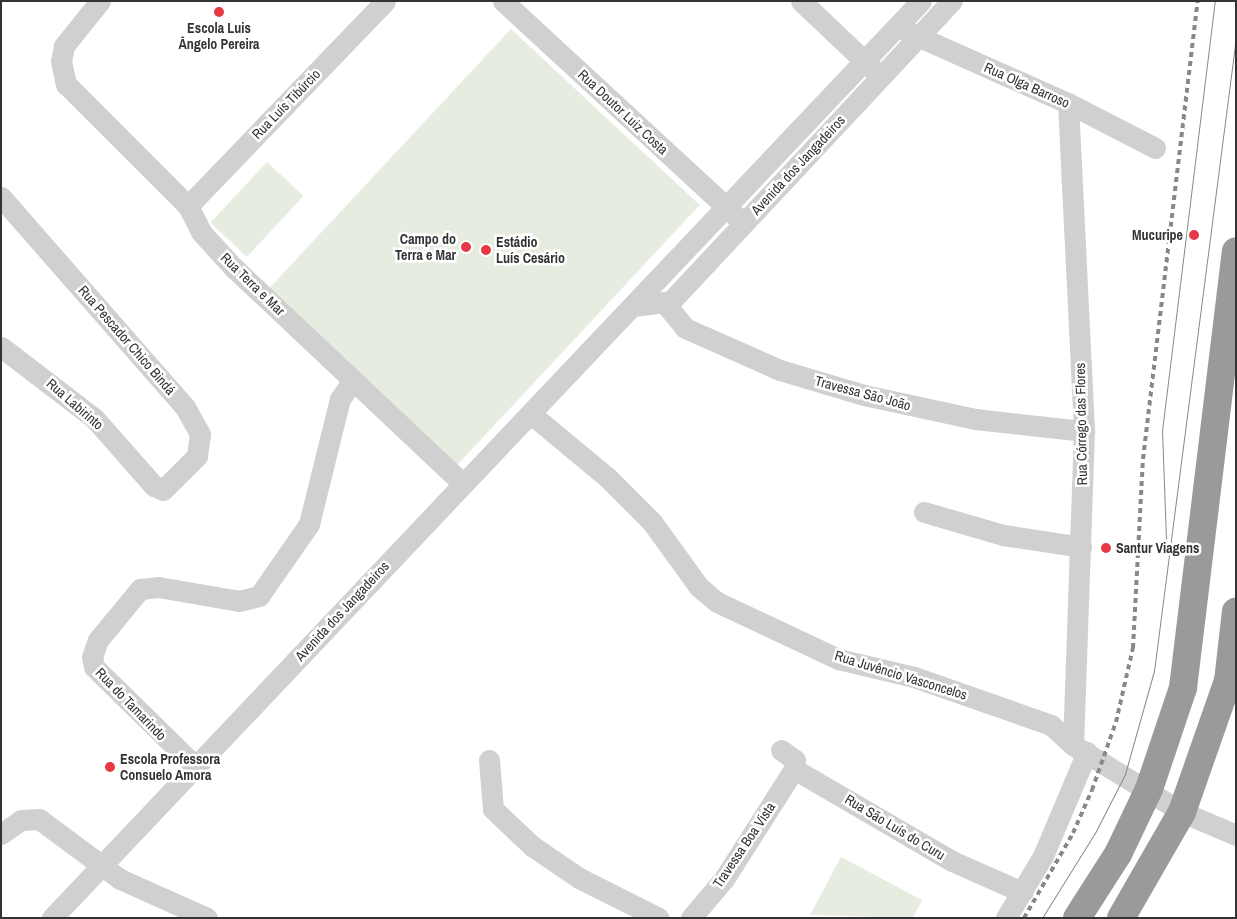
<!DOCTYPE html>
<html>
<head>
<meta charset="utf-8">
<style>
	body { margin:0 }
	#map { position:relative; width:1237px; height:919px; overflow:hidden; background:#fff; font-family:"Archivo Narrow",sans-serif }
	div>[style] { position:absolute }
	.green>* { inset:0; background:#e6ecdf; transform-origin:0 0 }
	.minor>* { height:21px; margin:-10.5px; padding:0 10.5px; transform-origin:10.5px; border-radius:10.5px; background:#d0d0d0 }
	.highway>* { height:28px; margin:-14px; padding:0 14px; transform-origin:14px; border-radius:14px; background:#9a9a9a }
	.tram>* { height:1px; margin:-0.5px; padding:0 0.5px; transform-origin:0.5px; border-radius:0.5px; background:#888 }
	.rail>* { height:4px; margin-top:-2px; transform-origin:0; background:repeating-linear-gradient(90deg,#888 0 5px,transparent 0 9px) }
	.dots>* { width:14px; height:14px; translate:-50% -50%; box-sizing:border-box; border:2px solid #fff; border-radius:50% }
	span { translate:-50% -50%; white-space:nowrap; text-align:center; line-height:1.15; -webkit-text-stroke:5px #fff; paint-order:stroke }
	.poi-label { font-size:14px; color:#333; font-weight:700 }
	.right { translate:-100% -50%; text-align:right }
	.left { translate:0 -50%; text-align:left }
	.street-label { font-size:14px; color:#333 }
	.frame { position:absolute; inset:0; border:2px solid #333; pointer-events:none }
</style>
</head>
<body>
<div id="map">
	<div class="green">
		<div style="left:511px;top:29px;width:258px;height:355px;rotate:43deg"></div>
		<div style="left:267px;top:162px;width:50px;height:83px;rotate:43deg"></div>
		<div style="clip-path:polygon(841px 857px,922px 900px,913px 918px,810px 915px)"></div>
	</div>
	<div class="minor">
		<div style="left:100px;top:1px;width:58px;rotate:128.7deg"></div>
		<div style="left:64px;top:46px;width:15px;rotate:101deg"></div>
		<div style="left:61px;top:61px;width:24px;rotate:78deg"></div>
		<div style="left:66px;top:84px;width:173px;rotate:45deg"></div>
		<div style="left:188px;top:206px;width:29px;rotate:63deg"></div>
		<div style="left:201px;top:232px;width:47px;rotate:47.6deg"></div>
		<div style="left:233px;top:267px;width:315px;rotate:43.3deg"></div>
		<div style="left:503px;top:1px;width:317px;rotate:42.7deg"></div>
		<div style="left:801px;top:1px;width:103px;rotate:43.4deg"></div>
		<div style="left:906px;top:31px;width:177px;rotate:24deg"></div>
		<div style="left:1068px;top:103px;width:98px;rotate:27.3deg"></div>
		<div style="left:1068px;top:103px;width:328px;rotate:87.2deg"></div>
		<div style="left:1084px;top:431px;width:314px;rotate:92deg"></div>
		<div style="left:1px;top:197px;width:279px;rotate:48.8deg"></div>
		<div style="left:185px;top:407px;width:31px;rotate:61deg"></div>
		<div style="left:200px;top:434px;width:22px;rotate:98deg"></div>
		<div style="left:197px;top:456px;width:48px;rotate:135deg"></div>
		<div style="left:163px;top:490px;width:10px;rotate:-156deg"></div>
		<div style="left:154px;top:486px;width:91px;rotate:-131.4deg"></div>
		<div style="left:94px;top:418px;width:117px;rotate:-142.6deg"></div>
		<div style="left:188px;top:206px;width:284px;rotate:-46.1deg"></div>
		<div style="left:664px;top:302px;width:33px;rotate:51deg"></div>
		<div style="left:685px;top:328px;width:104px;rotate:23.9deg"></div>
		<div style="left:780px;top:370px;width:88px;rotate:16.6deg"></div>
		<div style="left:864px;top:395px;width:114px;rotate:12.2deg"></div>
		<div style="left:975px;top:419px;width:110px;rotate:6.3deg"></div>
		<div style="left:633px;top:306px;width:38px;rotate:-7deg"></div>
		<div style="left:671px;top:301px;width:411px;rotate:-46.9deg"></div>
		<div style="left:531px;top:414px;width:99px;rotate:39.7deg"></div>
		<div style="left:607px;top:477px;width:64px;rotate:45deg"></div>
		<div style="left:652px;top:522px;width:80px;rotate:54.1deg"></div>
		<div style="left:699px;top:587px;width:23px;rotate:40deg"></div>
		<div style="left:717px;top:602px;width:134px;rotate:25.2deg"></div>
		<div style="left:838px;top:659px;width:78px;rotate:13.3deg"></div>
		<div style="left:914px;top:677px;width:145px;rotate:19.3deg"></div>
		<div style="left:1051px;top:725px;width:30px;rotate:42deg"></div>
		<div style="left:1073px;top:745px;width:128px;rotate:31.6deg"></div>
		<div style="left:1182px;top:812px;width:59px;rotate:23.1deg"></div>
		<div style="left:924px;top:512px;width:82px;rotate:16.2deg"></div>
		<div style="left:1003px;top:535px;width:79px;rotate:8.7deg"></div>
		<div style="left:781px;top:750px;width:17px;rotate:36deg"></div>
		<div style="left:795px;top:760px;width:9px;rotate:96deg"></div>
		<div style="left:794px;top:769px;width:183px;rotate:30.2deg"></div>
		<div style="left:952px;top:861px;width:77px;rotate:23.9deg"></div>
		<div style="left:489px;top:760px;width:49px;rotate:85.3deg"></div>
		<div style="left:493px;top:809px;width:54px;rotate:43.5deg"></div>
		<div style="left:532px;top:846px;width:57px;rotate:34.2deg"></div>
		<div style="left:579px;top:878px;width:89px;rotate:26.6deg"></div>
		<div style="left:195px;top:766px;width:141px;rotate:-135.6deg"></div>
		<div style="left:94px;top:667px;width:10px;rotate:-101deg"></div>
		<div style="left:92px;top:657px;width:18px;rotate:-71deg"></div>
		<div style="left:98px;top:640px;width:66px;rotate:-50.5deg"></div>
		<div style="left:140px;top:589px;width:18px;rotate:-6deg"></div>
		<div style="left:158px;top:587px;width:82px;rotate:9.8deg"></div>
		<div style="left:239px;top:601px;width:21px;rotate:-14deg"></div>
		<div style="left:259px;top:596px;width:88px;rotate:-55.2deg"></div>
		<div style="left:309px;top:524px;width:129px;rotate:-76.1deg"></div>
		<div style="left:340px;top:399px;width:23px;rotate:-56deg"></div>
		<div style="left:1px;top:834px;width:24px;rotate:-35deg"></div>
		<div style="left:21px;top:820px;width:18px;rotate:-3deg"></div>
		<div style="left:39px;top:819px;width:101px;rotate:36.5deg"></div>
		<div style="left:120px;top:879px;width:95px;rotate:24.1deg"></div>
		<div style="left:52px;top:918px;width:1263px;rotate:-46.54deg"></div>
		<div style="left:691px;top:918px;width:51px;rotate:-49.8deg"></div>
		<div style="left:724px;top:879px;width:130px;rotate:-57.5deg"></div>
		<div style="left:1006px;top:918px;width:72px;rotate:-59.2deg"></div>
		<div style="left:1043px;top:856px;width:113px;rotate:-67.1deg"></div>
	</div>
	<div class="highway">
		<div style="left:1077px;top:918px;width:76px;rotate:-57.4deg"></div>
		<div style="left:1118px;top:854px;width:72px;rotate:-64.5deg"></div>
		<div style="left:1149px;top:789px;width:107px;rotate:-71.4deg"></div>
		<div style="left:1183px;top:688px;width:440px;rotate:-83.1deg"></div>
		<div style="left:1121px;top:918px;width:122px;rotate:-60.1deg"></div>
		<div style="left:1182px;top:812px;width:139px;rotate:-70.7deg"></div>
		<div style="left:1228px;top:681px;width:70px;rotate:-83.5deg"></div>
	</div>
	<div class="tram">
		<div style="left:1166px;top:539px;width:108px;rotate:-92.1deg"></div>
		<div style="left:1162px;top:431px;width:433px;rotate:-83deg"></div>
		<div style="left:1042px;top:918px;width:100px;rotate:-58.1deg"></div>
		<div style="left:1095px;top:833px;width:66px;rotate:-63deg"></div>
		<div style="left:1125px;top:774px;width:107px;rotate:-74.3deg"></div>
		<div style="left:1154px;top:671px;width:639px;rotate:-82.63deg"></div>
	</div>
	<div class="rail">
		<div style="left:1024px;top:918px;width:98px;rotate:-60deg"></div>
		<div style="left:1073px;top:833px;width:47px;rotate:-66.2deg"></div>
		<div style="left:1092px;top:790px;width:72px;rotate:-70.6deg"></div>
		<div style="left:1116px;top:722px;width:76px;rotate:-77.1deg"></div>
		<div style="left:1133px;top:648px;width:189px;rotate:-87deg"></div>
		<div style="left:1143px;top:459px;width:461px;rotate:-83.2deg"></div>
	</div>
	<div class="dots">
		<div style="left:219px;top:12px;background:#e63946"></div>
		<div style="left:1194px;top:235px;background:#e63946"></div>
		<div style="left:466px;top:247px;background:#e63946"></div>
		<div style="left:486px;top:250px;background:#e63946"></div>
		<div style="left:1106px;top:548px;background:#e63946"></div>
		<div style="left:110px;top:767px;background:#e63946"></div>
	</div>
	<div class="poi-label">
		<span style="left:219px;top:36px">Escola Luis<br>Ângelo Pereira</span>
		<span class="right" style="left:1183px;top:235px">Mucuripe</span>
		<span class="right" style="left:456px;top:247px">Campo do<br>Terra e Mar</span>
		<span class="left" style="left:496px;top:250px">Estádio<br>Luís Cesário</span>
		<span class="left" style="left:1116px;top:548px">Santur Viagens</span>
		<span class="left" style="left:120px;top:767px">Escola Professora<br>Consuelo Amora</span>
	</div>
	<div class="street-label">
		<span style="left:1027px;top:85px;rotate:24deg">Rua Olga Barroso</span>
		<span style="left:286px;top:104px;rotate:-46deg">Rua Luís Tibúrcio</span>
		<span style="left:623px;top:112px;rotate:43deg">Rua Doutor Luiz Costa</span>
		<span style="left:798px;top:165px;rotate:-47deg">Avenida dos Jangadeiros</span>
		<span style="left:253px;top:284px;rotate:44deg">Rua Terra e Mar</span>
		<span style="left:127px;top:340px;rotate:49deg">Rua Pescador Chico Bindá</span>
		<span style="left:863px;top:393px;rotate:15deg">Travessa São João</span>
		<span style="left:75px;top:404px;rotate:41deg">Rua Labirinto</span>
		<span style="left:1081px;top:424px;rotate:-91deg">Rua Córrego das Flores</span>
		<span style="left:342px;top:611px;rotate:-47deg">Avenida dos Jangadeiros</span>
		<span style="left:901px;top:675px;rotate:17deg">Rua Juvêncio Vasconcelos</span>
		<span style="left:131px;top:704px;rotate:46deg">Rua do Tamarindo</span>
		<span style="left:895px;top:827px;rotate:31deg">Rua São Luís do Curu</span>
		<span style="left:744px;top:845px;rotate:-56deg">Travessa Boa Vista</span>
	</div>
	<div class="frame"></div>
</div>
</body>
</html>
